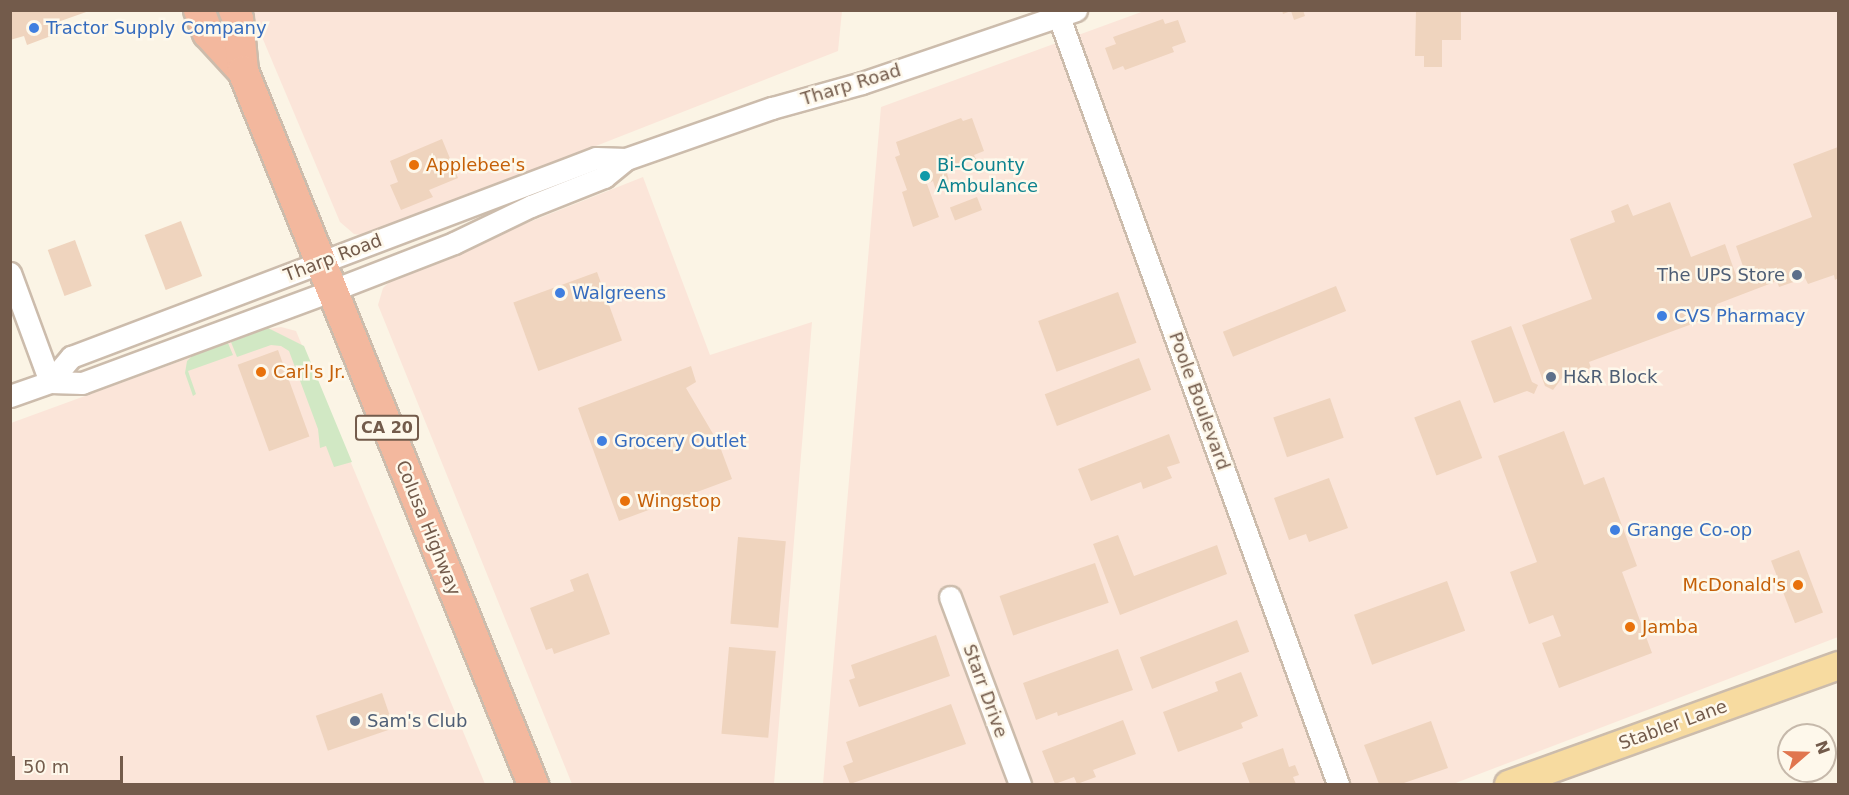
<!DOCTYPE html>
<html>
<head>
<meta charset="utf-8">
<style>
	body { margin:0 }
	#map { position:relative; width:1849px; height:795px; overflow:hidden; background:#fbf4e5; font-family:"DejaVu Sans",sans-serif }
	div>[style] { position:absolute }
	.commercial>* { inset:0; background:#fbe5d9 }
	.green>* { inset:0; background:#d1e8c4 }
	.building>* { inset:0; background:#efd4be; transform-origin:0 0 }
	.roads { filter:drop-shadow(2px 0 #ccbcac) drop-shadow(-2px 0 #ccbcac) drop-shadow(0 2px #ccbcac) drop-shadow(0 -2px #ccbcac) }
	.minor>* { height:21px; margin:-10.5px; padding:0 10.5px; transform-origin:10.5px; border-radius:10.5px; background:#fff }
	.major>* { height:27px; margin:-13.5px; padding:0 13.5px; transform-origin:13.5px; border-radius:13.5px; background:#f7dba0 }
	.highway>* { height:30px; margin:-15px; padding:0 15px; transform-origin:15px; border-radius:15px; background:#f3b89e }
	.dots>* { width:16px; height:16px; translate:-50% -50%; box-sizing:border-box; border:3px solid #fef8eb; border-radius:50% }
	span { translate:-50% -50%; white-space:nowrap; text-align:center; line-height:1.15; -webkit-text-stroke:5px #fef8eb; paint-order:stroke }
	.shield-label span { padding:2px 4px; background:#fef8eb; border:2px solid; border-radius:4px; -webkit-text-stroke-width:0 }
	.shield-label { font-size:16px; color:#735b4b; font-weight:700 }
	.shop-label { font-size:18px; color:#366cbe }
	.left { translate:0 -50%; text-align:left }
	.street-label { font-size:18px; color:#735b4b }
	.food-label { font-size:18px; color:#c56008 }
	.right { translate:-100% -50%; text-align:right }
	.culture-label { font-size:18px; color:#0d838f }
	.service-label { font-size:18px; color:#4e5e75 }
	.frame { position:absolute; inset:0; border:12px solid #735b4b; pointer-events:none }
	.north { position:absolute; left:1777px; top:723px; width:60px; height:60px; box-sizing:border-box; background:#fef8eb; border:2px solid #c6b9ab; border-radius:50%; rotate:70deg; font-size:16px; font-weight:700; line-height:24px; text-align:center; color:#735b4b }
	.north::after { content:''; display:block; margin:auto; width:21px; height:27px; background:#e0764f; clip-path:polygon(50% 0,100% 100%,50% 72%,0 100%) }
	.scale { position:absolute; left:12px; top:756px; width:111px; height:27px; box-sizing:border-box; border:3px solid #735b4b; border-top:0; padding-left:8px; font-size:18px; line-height:21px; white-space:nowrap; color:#735b4b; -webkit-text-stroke:4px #fef8eb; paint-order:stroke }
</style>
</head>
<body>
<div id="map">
	<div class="commercial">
		<div style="clip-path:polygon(251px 11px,842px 11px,838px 51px,367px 236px,354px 234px,340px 222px)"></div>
		<div style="clip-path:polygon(1144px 11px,1838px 11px,1838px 637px,1453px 784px,823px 784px,881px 107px)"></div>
		<div style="clip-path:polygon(643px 177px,710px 355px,812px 322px,774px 784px,572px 784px,378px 305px,383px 288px,396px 275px)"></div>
		<div style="clip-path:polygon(281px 327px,296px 331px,485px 784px,11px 784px,11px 423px,268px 329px)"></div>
	</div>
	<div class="green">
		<div style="clip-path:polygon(268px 328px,304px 346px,352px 462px,334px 467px,326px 446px,320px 448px,318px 429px,289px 351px,281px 346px,271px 345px,237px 357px,231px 342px)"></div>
		<div style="clip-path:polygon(228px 343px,233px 355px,188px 371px,196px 394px,193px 396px,185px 373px,187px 361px,192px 356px)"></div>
	</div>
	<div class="building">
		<div style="clip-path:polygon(10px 10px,89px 10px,89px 11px,55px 23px,59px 33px,27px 45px,24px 36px,10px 40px)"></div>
		<div style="clip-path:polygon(1282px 10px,1303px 10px,1305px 16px,1294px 20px,1291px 11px,1283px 14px)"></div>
		<div style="clip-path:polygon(1416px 10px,1461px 10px,1461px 40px,1442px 40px,1442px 67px,1424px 67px,1424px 56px,1415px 56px)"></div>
		<div style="clip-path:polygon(1163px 19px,1165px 24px,1178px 20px,1186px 42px,1172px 47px,1174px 52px,1125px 70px,1123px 66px,1113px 70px,1105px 48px,1116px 44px,1113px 37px)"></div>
		<div style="clip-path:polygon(961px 118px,963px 121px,972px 118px,984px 151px,974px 155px,976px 159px,946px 170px,951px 187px,936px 191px,933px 181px,927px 184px,939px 217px,913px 227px,902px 192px,907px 190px,895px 157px,900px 155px,896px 142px)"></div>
		<div style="clip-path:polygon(442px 139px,458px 178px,429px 190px,433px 197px,401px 210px,390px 185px,398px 182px,390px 161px)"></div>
		<div style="clip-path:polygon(1838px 147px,1838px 278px,1835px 280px,1834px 275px,1808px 284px,1805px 278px,1779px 287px,1777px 281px,1717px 304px,1711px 317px,1589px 362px,1591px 368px,1562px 378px,1553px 390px,1545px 386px,1522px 325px,1592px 299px,1570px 239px,1615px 222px,1611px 211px,1628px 204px,1633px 216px,1670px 202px,1691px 257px,1725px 244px,1738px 281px,1747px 278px,1736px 246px,1812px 217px,1793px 164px)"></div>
		<div style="left:977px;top:197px;width:14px;height:29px;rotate:69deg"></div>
		<div style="left:181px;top:221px;width:59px;height:39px;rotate:69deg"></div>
		<div style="left:75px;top:240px;width:49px;height:29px;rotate:70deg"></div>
		<div style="left:597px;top:272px;width:73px;height:89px;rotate:70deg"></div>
		<div style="left:1336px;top:286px;width:27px;height:122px;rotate:68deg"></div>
		<div style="left:1118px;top:292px;width:54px;height:85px;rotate:70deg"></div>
		<div style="clip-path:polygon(1511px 326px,1532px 382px,1538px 385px,1534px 394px,1527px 391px,1494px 403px,1471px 341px)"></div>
		<div style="left:278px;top:350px;width:92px;height:43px;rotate:70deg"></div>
		<div style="left:1139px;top:358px;width:34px;height:101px;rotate:69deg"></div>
		<div style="clip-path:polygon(691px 366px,696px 382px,686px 388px,719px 444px,732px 479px,619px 521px,578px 408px)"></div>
		<div style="left:1330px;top:398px;width:42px;height:60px;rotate:71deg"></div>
		<div style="left:1460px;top:400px;width:62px;height:49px;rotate:69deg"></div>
		<div style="clip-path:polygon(1564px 431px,1584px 485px,1604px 477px,1637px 566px,1622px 572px,1652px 653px,1559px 688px,1542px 643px,1561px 636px,1553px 615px,1529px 624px,1510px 572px,1537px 562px,1498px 456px)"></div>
		<div style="clip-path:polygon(1169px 434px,1180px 463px,1167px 467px,1172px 478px,1143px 489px,1141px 482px,1091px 501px,1078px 469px)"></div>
		<div style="clip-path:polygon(1329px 478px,1348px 528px,1309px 542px,1306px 534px,1289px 540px,1274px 498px)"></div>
		<div style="clip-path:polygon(1118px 535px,1134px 576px,1217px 545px,1227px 574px,1120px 615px,1093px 544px)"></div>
		<div style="left:738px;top:537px;width:48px;height:87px;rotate:5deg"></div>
		<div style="left:1799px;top:550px;width:67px;height:30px;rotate:69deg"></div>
		<div style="left:1095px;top:563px;width:42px;height:101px;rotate:71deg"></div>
		<div style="clip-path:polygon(588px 573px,610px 634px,554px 654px,552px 648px,546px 650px,530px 608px,574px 591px,570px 580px)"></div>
		<div style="left:1447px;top:581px;width:53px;height:99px;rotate:70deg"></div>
		<div style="left:1237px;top:620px;width:34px;height:104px;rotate:69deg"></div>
		<div style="clip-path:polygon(936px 635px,950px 676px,859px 707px,849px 680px,855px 678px,851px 665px)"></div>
		<div style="left:729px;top:647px;width:47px;height:87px;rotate:5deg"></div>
		<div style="clip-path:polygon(1118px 649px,1133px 690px,1058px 716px,1057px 712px,1036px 720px,1023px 683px)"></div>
		<div style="clip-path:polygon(1241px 672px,1258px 716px,1241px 723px,1243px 728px,1178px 752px,1163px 712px,1218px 691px,1215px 682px)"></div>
		<div style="left:382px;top:693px;width:37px;height:70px;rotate:71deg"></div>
		<div style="clip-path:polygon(951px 704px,966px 744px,850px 784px,843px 766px,853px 762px,846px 742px)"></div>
		<div style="clip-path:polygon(1123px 720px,1136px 754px,1093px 770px,1096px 777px,1077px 784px,1074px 777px,1055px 784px,1042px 751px)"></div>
		<div style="clip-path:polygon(1431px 721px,1448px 768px,1401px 784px,1379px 784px,1364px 745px)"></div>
		<div style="clip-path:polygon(1283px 748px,1289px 767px,1295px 765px,1299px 775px,1293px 777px,1296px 784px,1250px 784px,1242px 763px)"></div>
	</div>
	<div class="roads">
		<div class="minor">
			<div style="left:1059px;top:17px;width:816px;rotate:70.01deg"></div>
			<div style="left:10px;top:273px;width:116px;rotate:69.8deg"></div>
			<div style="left:50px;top:382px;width:33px;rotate:-50deg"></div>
			<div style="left:71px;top:357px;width:561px;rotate:-20.76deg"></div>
			<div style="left:596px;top:158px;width:30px;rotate:2deg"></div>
			<div style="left:10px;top:396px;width:42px;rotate:-19.3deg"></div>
			<div style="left:50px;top:382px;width:32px;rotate:2deg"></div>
			<div style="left:82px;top:383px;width:268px;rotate:-20.3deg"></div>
			<div style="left:333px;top:290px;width:130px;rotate:-21.2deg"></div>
			<div style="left:454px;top:243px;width:85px;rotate:-25.7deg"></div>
			<div style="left:531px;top:206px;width:79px;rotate:-21.7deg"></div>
			<div style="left:604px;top:177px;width:28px;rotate:-39deg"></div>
			<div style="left:626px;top:159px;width:155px;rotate:-19.3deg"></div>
			<div style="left:772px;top:108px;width:93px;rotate:-15.5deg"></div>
			<div style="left:862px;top:83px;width:226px;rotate:-18.8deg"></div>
			<div style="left:950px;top:597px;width:200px;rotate:69.5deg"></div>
		</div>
		<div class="major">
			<div style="left:1508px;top:784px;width:351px;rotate:-19.8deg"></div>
		</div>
		<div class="highway">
			<div style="left:199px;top:10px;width:25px;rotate:69deg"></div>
			<div style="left:208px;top:33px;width:52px;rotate:47.4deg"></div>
			<div style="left:234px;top:10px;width:10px;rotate:66deg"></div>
			<div style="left:238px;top:19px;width:52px;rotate:84.5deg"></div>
			<div style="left:243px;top:71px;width:770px;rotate:67.87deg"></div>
		</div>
	</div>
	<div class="dots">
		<div style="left:34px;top:28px;background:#3f7fe0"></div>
		<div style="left:414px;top:165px;background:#e8710a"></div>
		<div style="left:925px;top:176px;background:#0f9aa8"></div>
		<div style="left:1797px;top:275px;background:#5c6f8a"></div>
		<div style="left:560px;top:293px;background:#3f7fe0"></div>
		<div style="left:1662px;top:316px;background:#3f7fe0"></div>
		<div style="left:261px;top:372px;background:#e8710a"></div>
		<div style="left:1551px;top:377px;background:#5c6f8a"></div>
		<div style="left:602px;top:441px;background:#3f7fe0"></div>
		<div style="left:625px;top:501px;background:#e8710a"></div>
		<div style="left:1615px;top:530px;background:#3f7fe0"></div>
		<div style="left:1798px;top:585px;background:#e8710a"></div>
		<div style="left:1630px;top:627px;background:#e8710a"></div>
		<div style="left:355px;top:721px;background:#5c6f8a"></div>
	</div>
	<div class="shield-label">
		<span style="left:387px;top:428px">CA 20</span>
	</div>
	<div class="shop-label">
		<span class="left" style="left:46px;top:28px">Tractor Supply Company</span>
		<span class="left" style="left:572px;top:293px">Walgreens</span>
		<span class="left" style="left:1674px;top:316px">CVS Pharmacy</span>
		<span class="left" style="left:614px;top:441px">Grocery Outlet</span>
		<span class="left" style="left:1627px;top:530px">Grange Co-op</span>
	</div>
	<div class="street-label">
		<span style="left:851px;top:85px;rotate:-17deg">Tharp Road</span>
		<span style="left:333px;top:258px;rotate:-21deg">Tharp Road</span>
		<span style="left:1199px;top:401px;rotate:70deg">Poole Boulevard</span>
		<span style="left:428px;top:528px;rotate:68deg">Colusa Highway</span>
		<span style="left:985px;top:691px;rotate:70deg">Starr Drive</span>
		<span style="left:1673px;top:725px;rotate:-20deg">Stabler Lane</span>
	</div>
	<div class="food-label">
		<span class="left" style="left:426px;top:165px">Applebee's</span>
		<span class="left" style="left:273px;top:372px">Carl's Jr.</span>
		<span class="left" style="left:637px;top:501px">Wingstop</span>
		<span class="right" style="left:1786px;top:585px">McDonald's</span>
		<span class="left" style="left:1642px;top:627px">Jamba</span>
	</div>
	<div class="culture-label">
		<span class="left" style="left:937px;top:176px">Bi-County<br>Ambulance</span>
	</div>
	<div class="service-label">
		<span class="right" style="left:1785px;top:275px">The UPS Store</span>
		<span class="left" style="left:1563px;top:377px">H&amp;R Block</span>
		<span class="left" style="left:367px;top:721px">Sam's Club</span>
	</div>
	<div class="frame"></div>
	<div class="north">N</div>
	<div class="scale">50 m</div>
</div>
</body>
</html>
